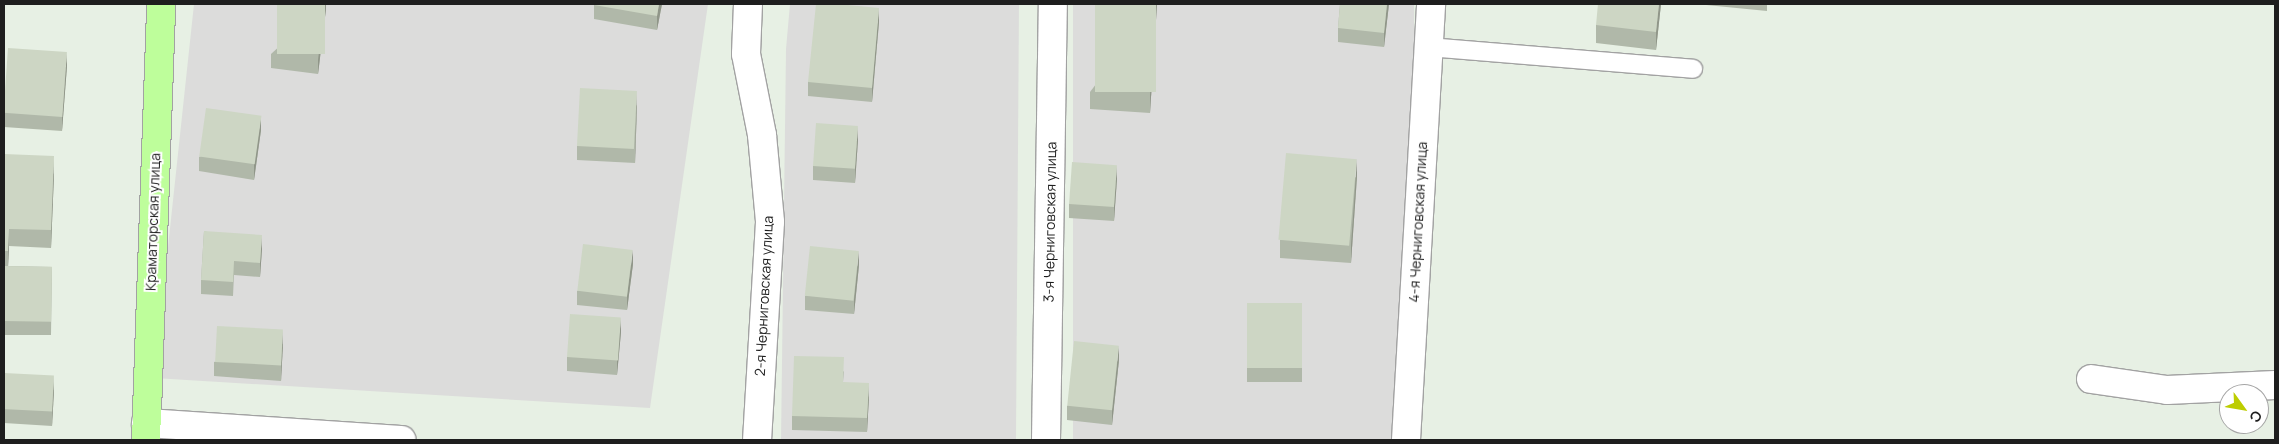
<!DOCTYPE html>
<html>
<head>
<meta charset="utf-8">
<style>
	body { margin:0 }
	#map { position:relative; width:2279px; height:444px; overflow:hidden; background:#e7f0e4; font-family:Manrope,sans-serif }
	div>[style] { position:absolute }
	.residential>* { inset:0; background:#dcdcdb; transform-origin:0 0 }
	.roads { filter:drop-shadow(1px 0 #a2a2a2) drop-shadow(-1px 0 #a2a2a2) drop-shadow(0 1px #a2a2a2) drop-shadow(0 -1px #a2a2a2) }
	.lane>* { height:18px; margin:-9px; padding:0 9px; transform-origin:9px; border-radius:9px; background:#fff }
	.street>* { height:28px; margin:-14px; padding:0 14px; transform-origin:14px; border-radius:14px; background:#fff }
	.primary>* { height:28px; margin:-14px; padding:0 14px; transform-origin:14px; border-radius:14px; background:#befe9b }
	.wall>* { inset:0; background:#b0b8a9; transform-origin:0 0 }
	.shaded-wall>* { inset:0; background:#909689 }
	.building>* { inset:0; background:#cdd6c4; transform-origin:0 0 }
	span { translate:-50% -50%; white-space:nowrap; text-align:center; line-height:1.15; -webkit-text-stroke:4px #fff; paint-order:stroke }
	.street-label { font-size:14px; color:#1e1e1e }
	.frame { position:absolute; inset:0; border:5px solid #1e1e1e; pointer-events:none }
	.north { position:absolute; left:2219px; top:384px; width:50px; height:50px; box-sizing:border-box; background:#fff; border:1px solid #a5a5a5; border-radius:50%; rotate:122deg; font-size:14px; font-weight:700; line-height:20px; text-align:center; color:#1e1e1e }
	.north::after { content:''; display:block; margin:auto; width:18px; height:22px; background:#bdcd00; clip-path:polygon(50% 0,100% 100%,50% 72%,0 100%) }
</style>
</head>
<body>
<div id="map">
	<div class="residential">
		<div style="clip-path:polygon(194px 4px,708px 4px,650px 408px,154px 378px)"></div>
		<div style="clip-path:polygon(790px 4px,1019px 4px,1016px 440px,781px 440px,786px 49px)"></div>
		<div style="left:1073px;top:4px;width:341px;height:436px"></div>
	</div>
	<div class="roads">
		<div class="lane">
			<div style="left:1428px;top:47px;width:266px;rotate:4.7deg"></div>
		</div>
		<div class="street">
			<div style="left:748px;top:4px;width:50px;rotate:92.3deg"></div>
			<div style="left:746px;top:54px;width:83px;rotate:78.8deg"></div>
			<div style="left:762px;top:135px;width:87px;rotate:84.7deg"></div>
			<div style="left:770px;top:222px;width:218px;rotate:93.4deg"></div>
			<div style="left:2091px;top:379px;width:77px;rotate:8.2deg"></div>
			<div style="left:2167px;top:390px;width:108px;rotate:-2.7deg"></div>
			<div style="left:146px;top:423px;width:256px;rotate:3.8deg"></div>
			<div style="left:1046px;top:440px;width:436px;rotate:-89.1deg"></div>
			<div style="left:1406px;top:440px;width:437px;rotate:-86.7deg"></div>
		</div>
		<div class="primary">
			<div style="left:146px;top:440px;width:436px;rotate:-88deg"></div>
		</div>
	</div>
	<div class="wall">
		<div style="clip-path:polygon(326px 4px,326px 9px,318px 74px,271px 68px,271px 54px)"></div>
		<div style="clip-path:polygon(594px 4px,662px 4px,657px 30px,594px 19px)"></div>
		<div style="clip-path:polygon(1157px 4px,1150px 113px,1090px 109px,1090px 92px)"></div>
		<div style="clip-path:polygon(1340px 4px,1389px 4px,1384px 47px,1338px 42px,1338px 28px)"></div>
		<div style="clip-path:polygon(1661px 4px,1656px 50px,1596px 43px,1596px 25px)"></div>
		<div style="clip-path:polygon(1696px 4px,1767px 4px,1767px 11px)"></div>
		<div style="clip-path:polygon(879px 22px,872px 102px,808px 96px,808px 82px)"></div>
		<div style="clip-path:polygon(67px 66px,62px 131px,4px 127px,4px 113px)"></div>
		<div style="clip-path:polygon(637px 105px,635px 163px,577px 160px,577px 146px)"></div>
		<div style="clip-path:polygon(261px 130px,254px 180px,199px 171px,199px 157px)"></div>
		<div style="clip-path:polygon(858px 140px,855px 183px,813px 180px,813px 166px)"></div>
		<div style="clip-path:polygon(4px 154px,54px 174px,51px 248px,9px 246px,8px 266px,52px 267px,51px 335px,4px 335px)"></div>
		<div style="clip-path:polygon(1357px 176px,1351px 263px,1280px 258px,1280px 240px)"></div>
		<div style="clip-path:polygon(1117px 179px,1114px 221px,1069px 218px,1069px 204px)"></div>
		<div style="clip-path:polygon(204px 231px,262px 249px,260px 277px,234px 275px,233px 296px,201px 294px,201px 280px)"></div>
		<div style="clip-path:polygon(633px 264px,627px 310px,577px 305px,577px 291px)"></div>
		<div style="clip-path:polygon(859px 265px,854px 314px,805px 310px,805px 296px)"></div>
		<div style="left:1247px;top:303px;width:55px;height:79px"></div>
		<div style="clip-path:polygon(621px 332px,617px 375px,567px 371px,567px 357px)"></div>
		<div style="clip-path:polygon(283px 344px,281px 381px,214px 376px,214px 362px)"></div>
		<div style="clip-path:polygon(1119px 360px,1112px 425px,1067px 420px,1067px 406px)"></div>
		<div style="clip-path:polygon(844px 371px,843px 382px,869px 397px,867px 432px,792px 430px,792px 416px)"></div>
		<div style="clip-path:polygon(4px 373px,54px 390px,52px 426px,4px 423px)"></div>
	</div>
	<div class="shaded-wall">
		<div style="clip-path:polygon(325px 4px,326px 4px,326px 9px,318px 74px,318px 60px)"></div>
		<div style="clip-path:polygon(659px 4px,662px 4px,657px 30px,657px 16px)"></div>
		<div style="clip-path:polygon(1156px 4px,1157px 4px,1150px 113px,1150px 95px)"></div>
		<div style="clip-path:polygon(1387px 4px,1389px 4px,1384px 47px,1384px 33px)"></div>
		<div style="clip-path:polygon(1659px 4px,1661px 4px,1656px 50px,1656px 32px)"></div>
		<div style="clip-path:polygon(879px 8px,879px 22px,872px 102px,872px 88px)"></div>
		<div style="clip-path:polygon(67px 52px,67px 66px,62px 131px,62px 117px)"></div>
		<div style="clip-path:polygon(637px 91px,637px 105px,635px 163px,635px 149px)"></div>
		<div style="clip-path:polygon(261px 116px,261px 130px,254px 180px,254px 165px)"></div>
		<div style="clip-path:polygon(858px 126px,858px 140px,855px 183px,855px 169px)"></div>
		<div style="clip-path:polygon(54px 156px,54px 174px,51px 248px,51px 230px)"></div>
		<div style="clip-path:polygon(1357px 159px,1357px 176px,1351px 263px,1351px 245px)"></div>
		<div style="clip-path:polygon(1117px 165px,1117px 179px,1114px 221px,1114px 207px)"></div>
		<div style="clip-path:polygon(9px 229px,9px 246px,8px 269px,8px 251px)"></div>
		<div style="clip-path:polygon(262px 235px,262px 249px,260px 277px,260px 263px)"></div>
		<div style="clip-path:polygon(633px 250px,633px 264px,627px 310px,627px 296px)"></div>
		<div style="clip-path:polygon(859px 251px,859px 265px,854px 314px,854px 300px)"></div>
		<div style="clip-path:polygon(621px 318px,621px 332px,617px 375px,617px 361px)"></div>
		<div style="clip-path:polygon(283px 330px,283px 344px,281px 381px,281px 367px)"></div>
		<div style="clip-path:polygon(1119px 346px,1119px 360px,1112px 425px,1112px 411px)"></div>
		<div style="clip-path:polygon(54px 376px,54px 390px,52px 426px,52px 412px)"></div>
		<div style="clip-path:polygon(869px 383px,869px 397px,867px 432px,867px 418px)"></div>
	</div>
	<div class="building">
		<div style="left:277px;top:4px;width:48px;height:50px"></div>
		<div style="clip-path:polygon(594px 4px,659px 4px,657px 16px,594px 5px)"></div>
		<div style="clip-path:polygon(816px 4px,837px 4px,879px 8px,872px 88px,808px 82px)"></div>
		<div style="left:1095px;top:4px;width:61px;height:88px"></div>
		<div style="clip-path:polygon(1340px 4px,1387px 4px,1384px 33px,1338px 28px)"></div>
		<div style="clip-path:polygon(1598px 4px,1659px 4px,1656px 32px,1596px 25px)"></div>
		<div style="left:8px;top:48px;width:59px;height:65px;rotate:4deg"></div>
		<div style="left:580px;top:88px;width:57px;height:58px;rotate:3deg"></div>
		<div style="left:206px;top:108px;width:56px;height:49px;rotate:8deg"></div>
		<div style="left:816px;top:123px;width:42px;height:43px;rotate:4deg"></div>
		<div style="left:1286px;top:153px;width:71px;height:87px;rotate:5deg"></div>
		<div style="clip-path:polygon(4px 154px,54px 156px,51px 230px,9px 229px,8px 251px,4px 251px)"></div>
		<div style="left:1072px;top:162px;width:45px;height:42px;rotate:4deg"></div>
		<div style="clip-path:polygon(204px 231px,262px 235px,260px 263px,234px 261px,233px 282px,201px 280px)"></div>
		<div style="left:583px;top:244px;width:50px;height:47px;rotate:7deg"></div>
		<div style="left:810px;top:246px;width:49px;height:50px;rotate:6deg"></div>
		<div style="left:4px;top:266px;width:48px;height:55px;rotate:1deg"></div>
		<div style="left:1247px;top:303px;width:55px;height:65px"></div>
		<div style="left:570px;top:314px;width:51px;height:43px;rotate:4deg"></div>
		<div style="left:217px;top:326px;width:66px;height:36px;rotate:3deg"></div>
		<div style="left:1074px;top:341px;width:45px;height:65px;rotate:6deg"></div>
		<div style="clip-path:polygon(794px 356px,844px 357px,843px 382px,869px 383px,867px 418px,792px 416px)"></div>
		<div style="left:4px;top:373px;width:50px;height:36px;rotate:3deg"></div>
	</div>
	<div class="street-label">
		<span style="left:153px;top:222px;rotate:-88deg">Краматорская улица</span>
		<span style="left:1050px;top:222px;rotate:-89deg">3-я Черниговская улица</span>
		<span style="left:1418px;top:222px;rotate:-87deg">4-я Черниговская улица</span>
		<span style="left:764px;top:296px;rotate:-87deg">2-я Черниговская улица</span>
	</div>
	<div class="frame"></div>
	<div class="north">С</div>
</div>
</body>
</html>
